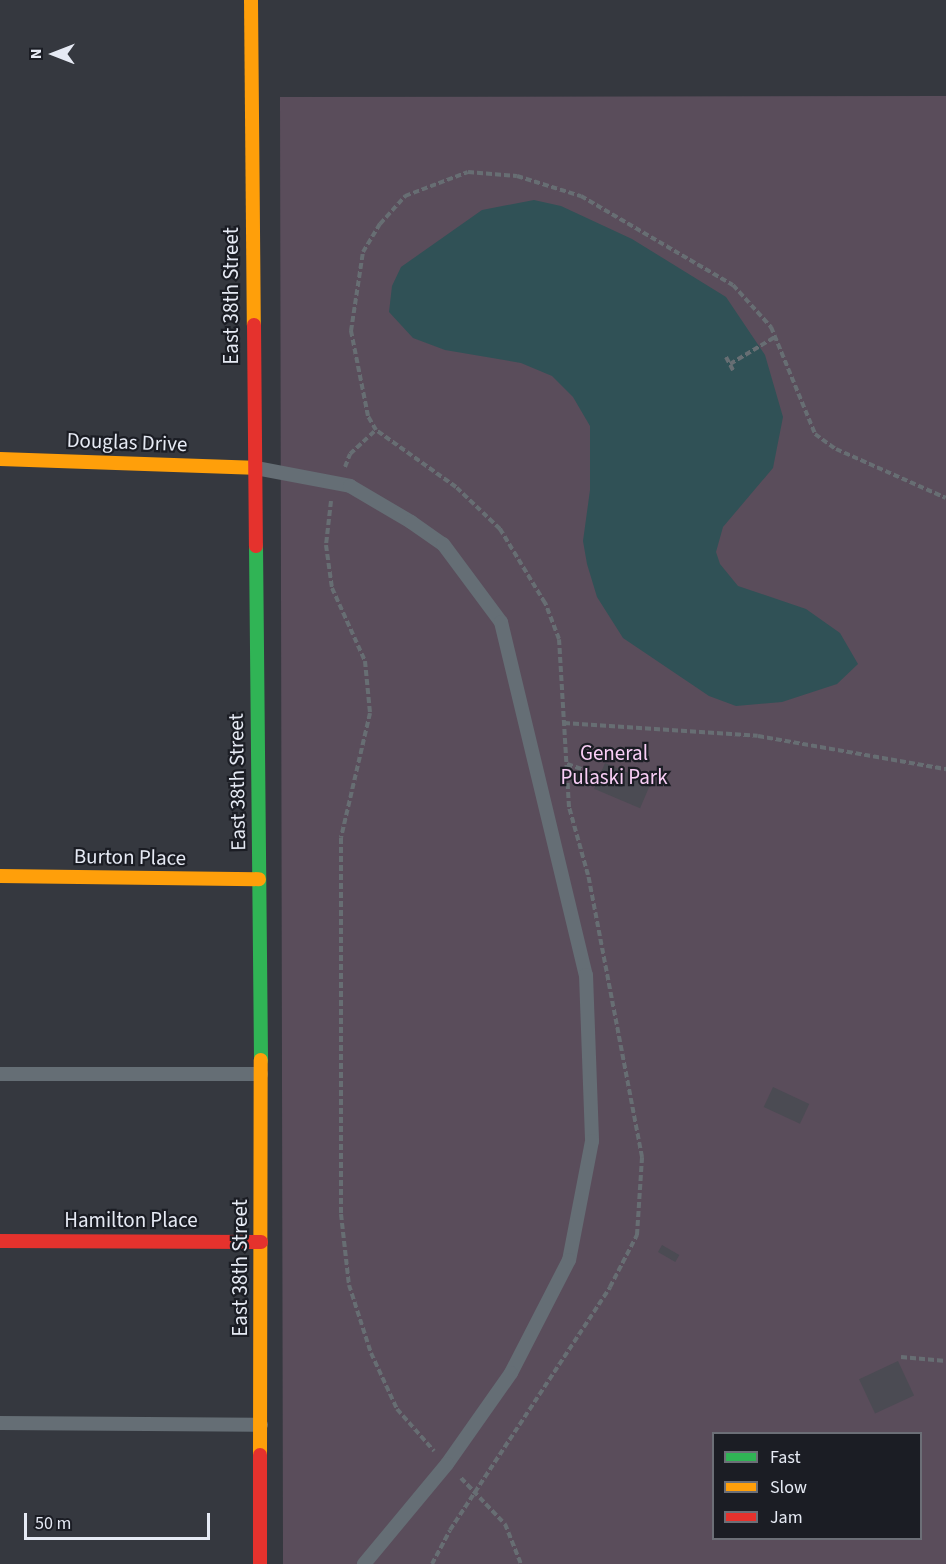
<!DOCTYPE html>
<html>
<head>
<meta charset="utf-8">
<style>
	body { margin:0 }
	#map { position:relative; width:946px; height:1564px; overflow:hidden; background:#35383f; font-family:"Source Sans 3",sans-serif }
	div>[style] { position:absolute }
	.green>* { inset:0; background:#5a4d5b }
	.water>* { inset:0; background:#305156 }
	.building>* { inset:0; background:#4b4b53; transform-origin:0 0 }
	.path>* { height:4px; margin-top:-2px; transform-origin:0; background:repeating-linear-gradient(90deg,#676e73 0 6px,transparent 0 9px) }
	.lane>* { height:14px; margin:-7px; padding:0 7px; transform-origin:7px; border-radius:7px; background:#656e75 }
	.fast>* { height:14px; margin:-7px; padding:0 7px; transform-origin:7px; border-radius:7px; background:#30b455 }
	.slow>* { height:14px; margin:-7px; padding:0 7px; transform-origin:7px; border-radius:7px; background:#ff9f0a }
	.jam>* { height:14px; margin:-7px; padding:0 7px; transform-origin:7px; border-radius:7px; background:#e5322d }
	span { translate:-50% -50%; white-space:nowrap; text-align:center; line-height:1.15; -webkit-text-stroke:4.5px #1b1d24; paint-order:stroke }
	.street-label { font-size:21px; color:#e6eaf4 }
	.park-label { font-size:21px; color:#f9cef6 }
	.legend { position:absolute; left:712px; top:1432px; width:210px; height:108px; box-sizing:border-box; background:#1b1d24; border:2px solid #6c6f77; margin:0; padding:8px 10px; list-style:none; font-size:18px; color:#e6eaf4 }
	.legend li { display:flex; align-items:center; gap:12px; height:30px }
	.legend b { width:30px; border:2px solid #6c6f77 }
	.north { position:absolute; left:24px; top:24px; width:60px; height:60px; -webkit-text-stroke:4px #1b1d24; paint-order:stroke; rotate:270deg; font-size:16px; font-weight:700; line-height:24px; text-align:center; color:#e6eaf4 }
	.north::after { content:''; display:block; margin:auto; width:21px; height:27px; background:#e6eaf4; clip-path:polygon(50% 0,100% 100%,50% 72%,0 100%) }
	.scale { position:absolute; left:24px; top:1513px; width:186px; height:27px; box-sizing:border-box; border:3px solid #e6eaf4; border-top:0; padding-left:8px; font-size:18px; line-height:21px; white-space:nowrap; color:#e6eaf4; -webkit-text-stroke:4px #1b1d24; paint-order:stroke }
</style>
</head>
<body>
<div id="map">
	<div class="green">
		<div style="clip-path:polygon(evenodd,946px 96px,946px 1564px,283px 1564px,280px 97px,946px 96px,714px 1434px,920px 1434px,920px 1538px,714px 1538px,714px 1434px)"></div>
	</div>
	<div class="water">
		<div style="clip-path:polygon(534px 200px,561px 206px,632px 239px,726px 297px,765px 355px,783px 417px,773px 468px,723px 527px,716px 552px,720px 564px,738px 586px,806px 609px,840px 633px,858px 664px,837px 684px,782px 702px,736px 706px,709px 696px,623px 638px,597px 597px,587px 564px,583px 541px,590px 490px,590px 426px,573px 397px,552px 376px,521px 363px,445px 350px,413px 338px,389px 312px,392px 286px,401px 267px,482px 210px)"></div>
	</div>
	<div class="building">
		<div style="left:605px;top:763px;width:50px;height:28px;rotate:23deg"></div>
		<div style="left:773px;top:1087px;width:40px;height:22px;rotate:25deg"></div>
		<div style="left:662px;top:1245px;width:20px;height:8px;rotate:30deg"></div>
		<div style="left:898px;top:1361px;width:38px;height:43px;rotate:65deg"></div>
	</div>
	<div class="path">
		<div style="left:726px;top:357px;width:15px;rotate:62deg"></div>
		<div style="left:730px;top:364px;width:52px;rotate:-31deg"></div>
		<div style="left:345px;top:467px;width:14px;rotate:-69deg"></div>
		<div style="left:350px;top:454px;width:35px;rotate:-43deg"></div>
		<div style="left:331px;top:501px;width:44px;rotate:96.5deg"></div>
		<div style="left:326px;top:545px;width:43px;rotate:82.1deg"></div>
		<div style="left:332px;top:588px;width:80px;rotate:65.7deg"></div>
		<div style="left:365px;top:661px;width:52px;rotate:84.5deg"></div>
		<div style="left:370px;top:713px;width:128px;rotate:103.1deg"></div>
		<div style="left:341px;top:838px;width:376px;rotate:90deg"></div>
		<div style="left:341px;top:1214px;width:71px;rotate:83.6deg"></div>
		<div style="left:349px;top:1285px;width:71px;rotate:72.1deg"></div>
		<div style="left:371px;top:1353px;width:62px;rotate:65.1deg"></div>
		<div style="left:397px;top:1409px;width:56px;rotate:48.6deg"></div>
		<div style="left:564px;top:723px;width:194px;rotate:3.8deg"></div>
		<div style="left:758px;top:736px;width:191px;rotate:10deg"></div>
		<div style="left:567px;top:764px;width:34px;rotate:19deg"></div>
		<div style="left:901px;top:1357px;width:45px;rotate:5.1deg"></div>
		<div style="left:461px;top:1478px;width:64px;rotate:46.3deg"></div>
		<div style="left:505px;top:1524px;width:43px;rotate:68.2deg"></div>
		<div style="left:432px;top:1564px;width:38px;rotate:-62deg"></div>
		<div style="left:450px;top:1530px;width:291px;rotate:-56.6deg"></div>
		<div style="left:610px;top:1287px;width:59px;rotate:-62.6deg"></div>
		<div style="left:637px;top:1235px;width:78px;rotate:-86.3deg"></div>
		<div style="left:642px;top:1157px;width:287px;rotate:-100.8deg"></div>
		<div style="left:588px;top:875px;width:71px;rotate:-105.6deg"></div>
		<div style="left:569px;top:807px;width:168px;rotate:-93.4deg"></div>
		<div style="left:559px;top:639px;width:39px;rotate:-111deg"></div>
		<div style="left:545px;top:603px;width:87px;rotate:-121.3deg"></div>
		<div style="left:500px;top:529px;width:61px;rotate:-136.3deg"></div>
		<div style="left:456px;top:487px;width:98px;rotate:-144.5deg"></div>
		<div style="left:376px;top:430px;width:16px;rotate:-120deg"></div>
		<div style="left:368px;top:416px;width:87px;rotate:-101.3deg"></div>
		<div style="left:351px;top:331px;width:80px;rotate:-81.4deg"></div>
		<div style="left:363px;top:252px;width:33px;rotate:-59deg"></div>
		<div style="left:380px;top:224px;width:38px;rotate:-48deg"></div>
		<div style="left:405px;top:196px;width:67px;rotate:-20.9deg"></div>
		<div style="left:468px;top:172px;width:49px;rotate:4.7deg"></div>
		<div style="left:517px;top:176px;width:67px;rotate:17.4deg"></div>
		<div style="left:581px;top:196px;width:176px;rotate:30.4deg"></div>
		<div style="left:733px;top:285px;width:57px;rotate:47.9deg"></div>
		<div style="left:771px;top:327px;width:116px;rotate:67.6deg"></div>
		<div style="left:815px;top:434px;width:26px;rotate:36deg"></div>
		<div style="left:836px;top:449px;width:120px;rotate:24deg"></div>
	</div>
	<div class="lane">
		<div style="left:256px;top:468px;width:96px;rotate:10.8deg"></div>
		<div style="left:350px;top:486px;width:71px;rotate:30.5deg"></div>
		<div style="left:411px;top:522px;width:39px;rotate:35deg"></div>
		<div style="left:443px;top:544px;width:97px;rotate:53.4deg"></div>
		<div style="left:501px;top:622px;width:363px;rotate:76.5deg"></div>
		<div style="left:586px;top:975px;width:166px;rotate:87.9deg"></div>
		<div style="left:592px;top:1141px;width:121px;rotate:100.9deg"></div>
		<div style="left:569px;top:1260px;width:127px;rotate:117.2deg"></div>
		<div style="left:511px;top:1373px;width:111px;rotate:125.1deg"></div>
		<div style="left:447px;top:1464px;width:130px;rotate:129.7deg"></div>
		<div style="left:0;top:1074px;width:261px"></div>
		<div style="left:0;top:1423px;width:261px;rotate:0.4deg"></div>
	</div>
	<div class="fast">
		<div style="left:256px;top:546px;width:514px;rotate:89.44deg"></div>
	</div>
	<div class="slow">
		<div style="left:251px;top:0;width:325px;rotate:89.5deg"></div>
		<div style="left:0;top:459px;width:253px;rotate:2deg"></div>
		<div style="left:0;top:876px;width:259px;rotate:0.7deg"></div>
		<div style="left:260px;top:1455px;width:395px;rotate:-89.9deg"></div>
	</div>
	<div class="jam">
		<div style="left:254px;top:325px;width:221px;rotate:89.5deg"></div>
		<div style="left:0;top:1241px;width:261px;rotate:0.2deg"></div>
		<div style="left:260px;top:1564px;width:109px;rotate:-90deg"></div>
	</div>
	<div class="street-label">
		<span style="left:231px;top:296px;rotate:-90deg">East 38th Street</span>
		<span style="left:127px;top:442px;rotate:2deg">Douglas Drive</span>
		<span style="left:237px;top:782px;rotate:-91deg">East 38th Street</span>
		<span style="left:130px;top:857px;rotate:1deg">Burton Place</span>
		<span style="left:131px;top:1220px">Hamilton Place</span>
		<span style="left:240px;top:1268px;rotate:-90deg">East 38th Street</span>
	</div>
	<div class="park-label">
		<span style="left:614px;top:765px">General<br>Pulaski Park</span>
	</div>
	<ul class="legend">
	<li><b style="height:8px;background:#30b455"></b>Fast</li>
	<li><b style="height:8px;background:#ff9f0a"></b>Slow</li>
	<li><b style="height:8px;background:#e5322d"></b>Jam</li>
	</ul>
	<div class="north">N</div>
	<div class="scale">50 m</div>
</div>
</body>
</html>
